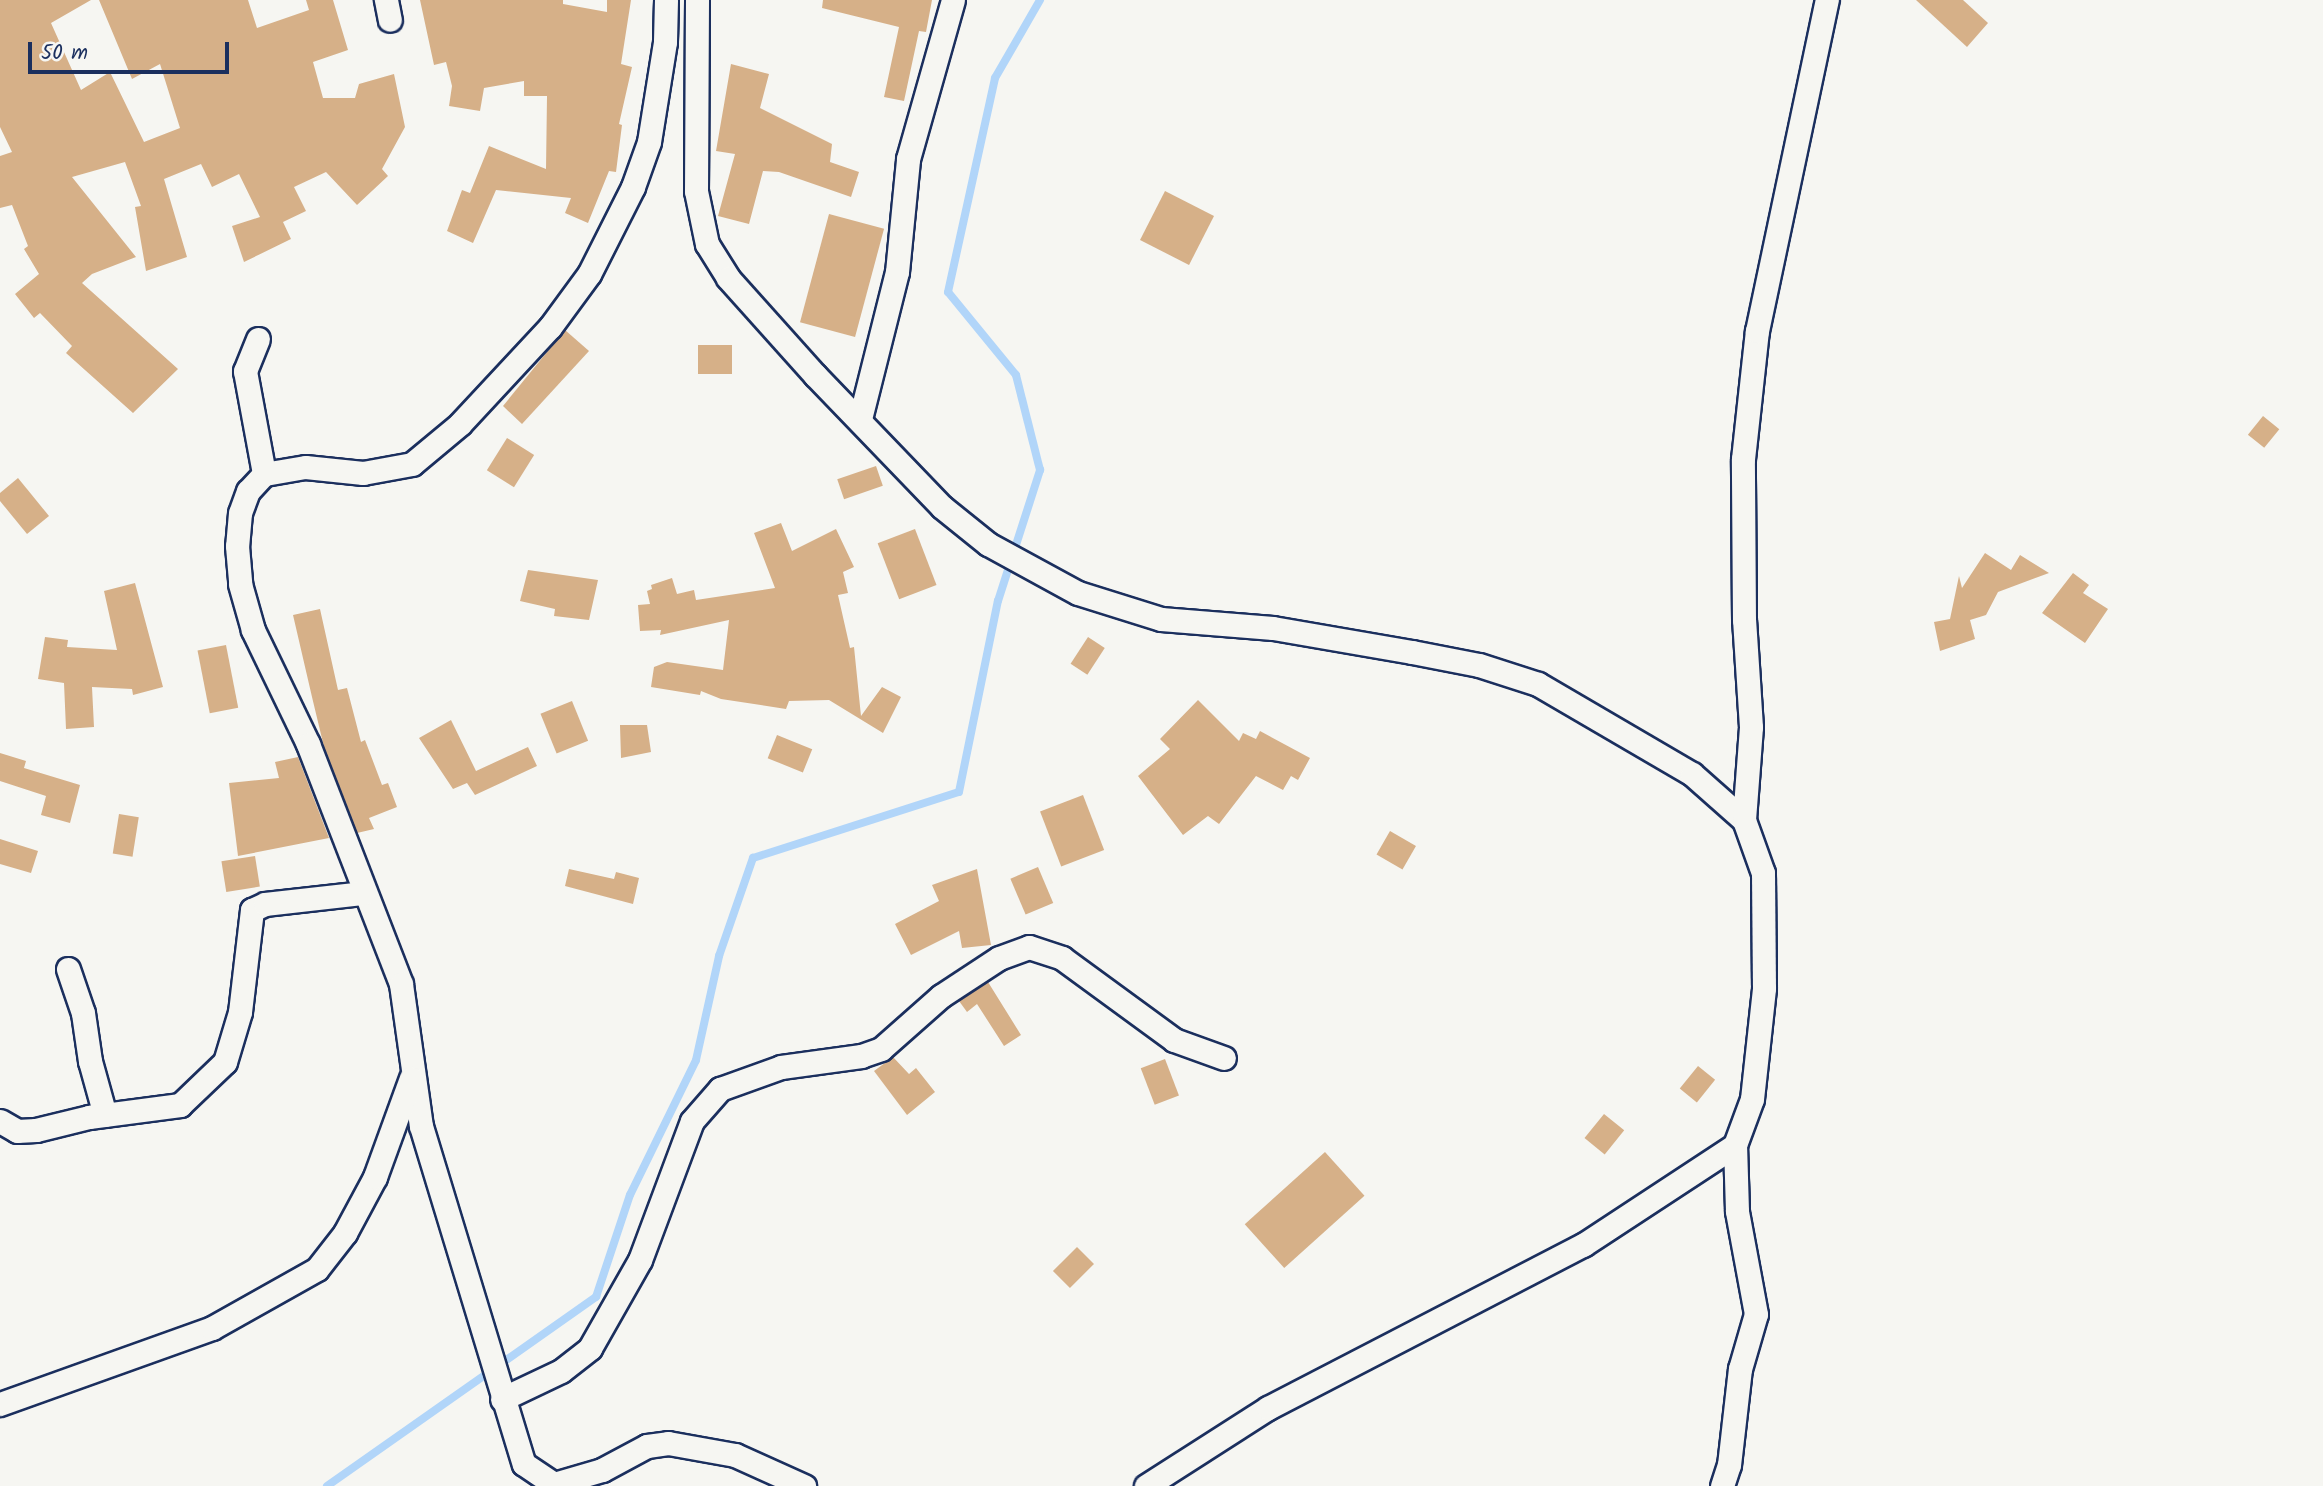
<!DOCTYPE html>
<html>
<head>
<meta charset="utf-8">
<style>
	body { margin:0 }
	#map { position:relative; width:2323px; height:1486px; overflow:hidden; background:#f6f6f2; font-family:Kalam,sans-serif }
	div>[style] { position:absolute }
	.stream>* { height:8px; margin:-4px; padding:0 4px; transform-origin:4px; border-radius:4px; background:#b1d5f9 }
	.building>* { inset:0; background:#d6b088; transform-origin:0 0 }
	.roads { filter:drop-shadow(2px 0 #1b2f5e) drop-shadow(-2px 0 #1b2f5e) drop-shadow(0 2px #1b2f5e) drop-shadow(0 -2px #1b2f5e) }
	.street>* { height:23px; margin:-11.5px; padding:0 11.5px; transform-origin:11.5px; border-radius:11.5px; background:#f6f6f2 }
	span { translate:-50% -50%; white-space:nowrap; text-align:center; line-height:1.15; -webkit-text-stroke:5px #f6f6f2; paint-order:stroke }
	.scale { position:absolute; left:28px; top:42px; width:201px; height:32px; box-sizing:border-box; border:4px solid #1b2f5e; border-top:0; padding-left:9px; font-size:21px; line-height:24px; white-space:nowrap; color:#1b2f5e; -webkit-text-stroke:5px #f6f6f2; paint-order:stroke }
</style>
</head>
<body>
<div id="map">
	<div class="stream">
		<div style="left:327px;top:1486px;width:329px;rotate:-35.1deg"></div>
		<div style="left:596px;top:1297px;width:108px;rotate:-71.6deg"></div>
		<div style="left:630px;top:1195px;width:150px;rotate:-63.9deg"></div>
		<div style="left:696px;top:1060px;width:107px;rotate:-77.5deg"></div>
		<div style="left:719px;top:956px;width:104px;rotate:-70.9deg"></div>
		<div style="left:753px;top:858px;width:216px;rotate:-17.8deg"></div>
		<div style="left:959px;top:792px;width:195px;rotate:-78.5deg"></div>
		<div style="left:998px;top:601px;width:138px;rotate:-72.2deg"></div>
		<div style="left:1040px;top:470px;width:98px;rotate:-104.2deg"></div>
		<div style="left:1016px;top:375px;width:107px;rotate:-129.3deg"></div>
		<div style="left:948px;top:292px;width:219px;rotate:-77.6deg"></div>
		<div style="left:995px;top:78px;width:90px;rotate:-60deg"></div>
	</div>
	<div class="building">
		<div style="clip-path:polygon(0 0,91px 0,51px 23px,81px 90px,110px 72px,144px 142px,180px 128px,160px 64px,132px 79px,99px 0,248px 0,257px 28px,309px 10px,306px 0,333px 0,348px 50px,313px 62px,323px 98px,355px 98px,359px 84px,394px 74px,405px 127px,382px 169px,388px 176px,357px 205px,326px 172px,294px 187px,306px 211px,283px 222px,291px 239px,244px 262px,232px 226px,260px 217px,239px 174px,212px 187px,201px 164px,164px 179px,187px 257px,146px 271px,135px 207px,141px 206px,125px 162px,72px 177px,136px 257px,92px 274px,82px 283px,178px 369px,133px 413px,66px 353px,72px 346px,40px 313px,34px 318px,15px 294px,39px 274px,24px 249px,28px 246px,12px 205px,0 208px,0 156px,12px 152px,0 127px)"></div>
		<div style="clip-path:polygon(420px 0,563px 0,563px 4px,607px 12px,607px 0,631px 0,621px 64px,632px 67px,619px 124px,622px 125px,616px 172px,609px 171px,588px 223px,565px 213px,571px 198px,496px 190px,473px 243px,447px 231px,462px 190px,470px 193px,489px 146px,546px 169px,547px 96px,524px 96px,524px 81px,484px 88px,480px 111px,449px 106px,452px 86px,446px 62px,434px 65px)"></div>
		<div style="clip-path:polygon(823px 0,932px 0,926px 32px,919px 31px,904px 101px,884px 97px,899px 27px,822px 8px)"></div>
		<div style="clip-path:polygon(1916px 0,1963px 0,1988px 23px,1967px 47px)"></div>
		<div style="clip-path:polygon(731px 64px,769px 74px,760px 108px,832px 144px,830px 162px,859px 172px,851px 197px,779px 172px,763px 171px,749px 224px,718px 216px,735px 154px,716px 151px)"></div>
		<div style="left:1165px;top:191px;width:55px;height:55px;rotate:27deg"></div>
		<div style="left:829px;top:214px;width:57px;height:112px;rotate:15deg"></div>
		<div style="clip-path:polygon(565px 330px,589px 351px,522px 424px,503px 406px)"></div>
		<div style="left:698px;top:345px;width:34px;height:29px"></div>
		<div style="left:2263px;top:416px;width:21px;height:24px;rotate:39deg"></div>
		<div style="left:507px;top:438px;width:32px;height:38px;rotate:32deg"></div>
		<div style="left:876px;top:466px;width:21px;height:41px;rotate:71deg"></div>
		<div style="clip-path:polygon(18px 478px,49px 516px,27px 534px,0 501px,0 493px)"></div>
		<div style="clip-path:polygon(781px 523px,792px 551px,836px 529px,854px 567px,843px 572px,848px 593px,838px 595px,850px 648px,854px 647px,861px 716px,882px 687px,901px 697px,883px 733px,829px 700px,789px 701px,786px 709px,721px 699px,701px 691px,700px 695px,651px 687px,654px 667px,667px 662px,723px 670px,729px 620px,660px 635px,661px 630px,640px 631px,638px 605px,650px 604px,647px 591px,652px 589px,651px 585px,672px 578px,677px 594px,694px 590px,696px 600px,775px 588px,754px 533px)"></div>
		<div style="left:915px;top:529px;width:60px;height:40px;rotate:69deg"></div>
		<div style="clip-path:polygon(1985px 553px,2011px 570px,2020px 555px,2049px 573px,1998px 592px,1986px 615px,1970px 620px,1975px 639px,1940px 651px,1934px 622px,1950px 619px,1959px 576px,1962px 588px)"></div>
		<div style="clip-path:polygon(528px 570px,598px 580px,589px 620px,554px 616px,555px 609px,520px 601px)"></div>
		<div style="clip-path:polygon(2073px 573px,2089px 585px,2083px 593px,2108px 609px,2085px 643px,2042px 613px)"></div>
		<div style="clip-path:polygon(135px 583px,163px 687px,133px 695px,132px 689px,92px 687px,94px 727px,66px 729px,64px 683px,38px 679px,45px 637px,68px 640px,67px 647px,117px 650px,104px 591px)"></div>
		<div style="clip-path:polygon(320px 609px,338px 690px,347px 688px,361px 742px,365px 740px,382px 785px,388px 783px,397px 807px,369px 818px,374px 829px,357px 833px,324px 747px,312px 697px,293px 615px)"></div>
		<div style="left:1088px;top:637px;width:20px;height:32px;rotate:33deg"></div>
		<div style="left:226px;top:645px;width:64px;height:29px;rotate:79deg"></div>
		<div style="clip-path:polygon(1198px 700px,1239px 741px,1243px 733px,1256px 739px,1260px 731px,1310px 758px,1298px 780px,1291px 776px,1283px 790px,1256px 776px,1219px 824px,1208px 816px,1183px 835px,1138px 776px,1170px 749px,1160px 739px)"></div>
		<div style="left:572px;top:701px;width:43px;height:34px;rotate:68deg"></div>
		<div style="clip-path:polygon(451px 720px,476px 771px,528px 747px,537px 766px,475px 795px,467px 783px,453px 789px,419px 738px)"></div>
		<div style="clip-path:polygon(620px 725px,647px 725px,651px 752px,621px 758px)"></div>
		<div style="left:777px;top:735px;width:38px;height:25px;rotate:22deg"></div>
		<div style="clip-path:polygon(0 753px,26px 761px,24px 768px,80px 785px,70px 823px,41px 815px,46px 796px,0 781px)"></div>
		<div style="clip-path:polygon(298px 757px,329px 838px,238px 856px,229px 783px,279px 778px,275px 762px)"></div>
		<div style="left:1083px;top:795px;width:59px;height:46px;rotate:69deg"></div>
		<div style="left:119px;top:814px;width:20px;height:40px;rotate:9deg"></div>
		<div style="left:1390px;top:831px;width:30px;height:27px;rotate:30deg"></div>
		<div style="clip-path:polygon(0 839px,38px 851px,31px 873px,0 864px)"></div>
		<div style="left:255px;top:856px;width:31px;height:34px;rotate:81deg"></div>
		<div style="left:1038px;top:867px;width:39px;height:30px;rotate:67deg"></div>
		<div style="clip-path:polygon(569px 869px,614px 879px,616px 872px,639px 878px,633px 904px,565px 886px)"></div>
		<div style="clip-path:polygon(977px 869px,991px 945px,962px 948px,959px 931px,911px 955px,895px 924px,939px 901px,932px 885px)"></div>
		<div style="clip-path:polygon(988px 982px,1021px 1035px,1004px 1046px,977px 1004px,967px 1012px,959px 1001px)"></div>
		<div style="clip-path:polygon(893px 1057px,909px 1074px,916px 1068px,935px 1092px,907px 1115px,874px 1071px)"></div>
		<div style="left:1165px;top:1059px;width:39px;height:26px;rotate:69deg"></div>
		<div style="left:1698px;top:1066px;width:22px;height:29px;rotate:39deg"></div>
		<div style="left:1604px;top:1114px;width:26px;height:31px;rotate:39deg"></div>
		<div style="left:1325px;top:1152px;width:59px;height:108px;rotate:48deg"></div>
		<div style="left:1077px;top:1247px;width:24px;height:34px;rotate:45deg"></div>
	</div>
	<div class="roads">
		<div class="street">
			<div style="left:386px;top:0;width:20px;rotate:79deg"></div>
			<div style="left:666px;top:0;width:42px;rotate:91.4deg"></div>
			<div style="left:665px;top:42px;width:101px;rotate:99.1deg"></div>
			<div style="left:649px;top:142px;width:48px;rotate:109.6deg"></div>
			<div style="left:633px;top:187px;width:97px;rotate:116.8deg"></div>
			<div style="left:589px;top:274px;width:66px;rotate:126.3deg"></div>
			<div style="left:550px;top:327px;width:132px;rotate:132.9deg"></div>
			<div style="left:460px;top:424px;width:62px;rotate:140.2deg"></div>
			<div style="left:412px;top:464px;width:50px;rotate:169.6deg"></div>
			<div style="left:363px;top:473px;width:58px;rotate:-174.1deg"></div>
			<div style="left:305px;top:467px;width:42px;rotate:170.3deg"></div>
			<div style="left:264px;top:474px;width:23px;rotate:133deg"></div>
			<div style="left:248px;top:491px;width:23px;rotate:110deg"></div>
			<div style="left:240px;top:513px;width:33px;rotate:95deg"></div>
			<div style="left:237px;top:546px;width:38px;rotate:85deg"></div>
			<div style="left:240px;top:584px;width:48px;rotate:74.2deg"></div>
			<div style="left:253px;top:630px;width:127px;rotate:64.2deg"></div>
			<div style="left:308px;top:744px;width:257px;rotate:68.8deg"></div>
			<div style="left:401px;top:984px;width:143px;rotate:82deg"></div>
			<div style="left:421px;top:1126px;width:353px;rotate:73.1deg"></div>
			<div style="left:524px;top:1464px;width:36px;rotate:34deg"></div>
			<div style="left:554px;top:1484px;width:50px;rotate:-16.3deg"></div>
			<div style="left:602px;top:1470px;width:51px;rotate:-28.1deg"></div>
			<div style="left:647px;top:1446px;width:21px;rotate:-8deg"></div>
			<div style="left:668px;top:1443px;width:68px;rotate:10.2deg"></div>
			<div style="left:735px;top:1455px;width:76px;rotate:24.2deg"></div>
			<div style="left:697px;top:0;width:191px;rotate:90.3deg"></div>
			<div style="left:696px;top:191px;width:54px;rotate:78.3deg"></div>
			<div style="left:707px;top:244px;width:40px;rotate:58deg"></div>
			<div style="left:728px;top:278px;width:130px;rotate:48.1deg"></div>
			<div style="left:815px;top:375px;width:183px;rotate:46.1deg"></div>
			<div style="left:942px;top:507px;width:59px;rotate:38.8deg"></div>
			<div style="left:988px;top:544px;width:102px;rotate:28.6deg"></div>
			<div style="left:1078px;top:593px;width:87px;rotate:17.4deg"></div>
			<div style="left:1161px;top:619px;width:112px;rotate:4.6deg"></div>
			<div style="left:1273px;top:628px;width:141px;rotate:9.8deg"></div>
			<div style="left:1412px;top:652px;width:68px;rotate:11deg"></div>
			<div style="left:1479px;top:665px;width:62px;rotate:17.9deg"></div>
			<div style="left:1538px;top:684px;width:178px;rotate:30.3deg"></div>
			<div style="left:1692px;top:774px;width:69px;rotate:41.5deg"></div>
			<div style="left:258px;top:339px;width:35px;rotate:112deg"></div>
			<div style="left:245px;top:371px;width:105px;rotate:79.5deg"></div>
			<div style="left:860px;top:419px;width:152px;rotate:-75.9deg"></div>
			<div style="left:897px;top:272px;width:114px;rotate:-84.4deg"></div>
			<div style="left:908px;top:159px;width:165px;rotate:-74.2deg"></div>
			<div style="left:68px;top:969px;width:46px;rotate:71.2deg"></div>
			<div style="left:83px;top:1013px;width:49px;rotate:81.7deg"></div>
			<div style="left:90px;top:1061px;width:56px;rotate:74.5deg"></div>
			<div style="left:0;top:1121px;width:20px;rotate:30deg"></div>
			<div style="left:17px;top:1131px;width:19px;rotate:-3deg"></div>
			<div style="left:36px;top:1130px;width:55px;rotate:-13.8deg"></div>
			<div style="left:89px;top:1117px;width:92px;rotate:-7.5deg"></div>
			<div style="left:180px;top:1105px;width:62px;rotate:-43.7deg"></div>
			<div style="left:225px;top:1062px;width:52px;rotate:-73.3deg"></div>
			<div style="left:240px;top:1012px;width:103px;rotate:-83.3deg"></div>
			<div style="left:252px;top:910px;width:14px;rotate:-25deg"></div>
			<div style="left:265px;top:904px;width:99px;rotate:-6.4deg"></div>
			<div style="left:502px;top:1399px;width:65px;rotate:-25.4deg"></div>
			<div style="left:561px;top:1371px;width:37px;rotate:-38deg"></div>
			<div style="left:590px;top:1348px;width:101px;rotate:-60.4deg"></div>
			<div style="left:640px;top:1260px;width:148px;rotate:-69.5deg"></div>
			<div style="left:692px;top:1121px;width:43px;rotate:-48.8deg"></div>
			<div style="left:720px;top:1089px;width:65px;rotate:-19.8deg"></div>
			<div style="left:781px;top:1067px;width:81px;rotate:-7.8deg"></div>
			<div style="left:861px;top:1056px;width:21px;rotate:-19deg"></div>
			<div style="left:881px;top:1049px;width:80px;rotate:-41.5deg"></div>
			<div style="left:941px;top:996px;width:69px;rotate:-33.2deg"></div>
			<div style="left:999px;top:958px;width:32px;rotate:-20deg"></div>
			<div style="left:1029px;top:947px;width:35px;rotate:18deg"></div>
			<div style="left:1062px;top:958px;width:139px;rotate:36.2deg"></div>
			<div style="left:1174px;top:1040px;width:53px;rotate:19.8deg"></div>
			<div style="left:0;top:1404px;width:225px;rotate:-19.7deg"></div>
			<div style="left:212px;top:1328px;width:120px;rotate:-29.3deg"></div>
			<div style="left:317px;top:1269px;width:46px;rotate:-52.1deg"></div>
			<div style="left:345px;top:1233px;width:64px;rotate:-61.8deg"></div>
			<div style="left:375px;top:1177px;width:105px;rotate:-70deg"></div>
			<div style="left:1146px;top:1486px;width:145px;rotate:-32.6deg"></div>
			<div style="left:1268px;top:1408px;width:355px;rotate:-27.4deg"></div>
			<div style="left:1583px;top:1245px;width:182px;rotate:-33.3deg"></div>
			<div style="left:1735px;top:1145px;width:49px;rotate:-69.7deg"></div>
			<div style="left:1752px;top:1099px;width:112px;rotate:-83.8deg"></div>
			<div style="left:1764px;top:988px;width:115px;rotate:-90.5deg"></div>
			<div style="left:1763px;top:873px;width:56px;rotate:-109.7deg"></div>
			<div style="left:1744px;top:820px;width:93px;rotate:-85.7deg"></div>
			<div style="left:1751px;top:727px;width:107px;rotate:-93.7deg"></div>
			<div style="left:1744px;top:620px;width:161px;rotate:-90.4deg"></div>
			<div style="left:1743px;top:459px;width:129px;rotate:-83.8deg"></div>
			<div style="left:1757px;top:331px;width:338px;rotate:-78.1deg"></div>
			<div style="left:1722px;top:1486px;width:22px;rotate:-72deg"></div>
			<div style="left:1729px;top:1465px;width:97px;rotate:-83.5deg"></div>
			<div style="left:1740px;top:1369px;width:57px;rotate:-73.8deg"></div>
			<div style="left:1756px;top:1314px;width:105px;rotate:-100.5deg"></div>
			<div style="left:1737px;top:1211px;width:66px;rotate:-91.7deg"></div>
		</div>
	</div>
	<div class="scale">50 m</div>
</div>
</body>
</html>
